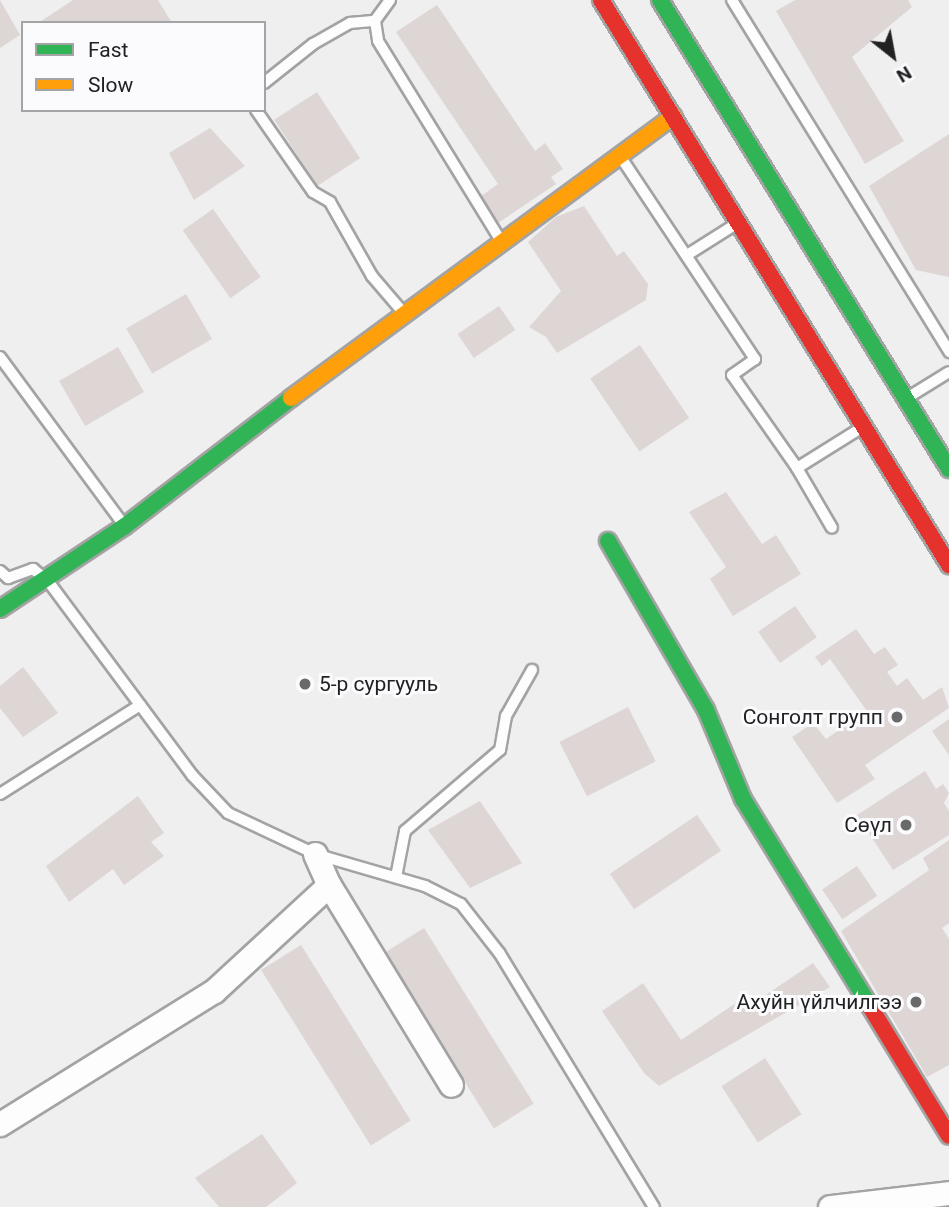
<!DOCTYPE html>
<html>
<head>
<meta charset="utf-8">
<style>
	body { margin:0 }
	#map { position:relative; width:949px; height:1207px; overflow:hidden; background:#efefef; font-family:Roboto,sans-serif }
	div>[style] { position:absolute }
	.building>* { inset:0; background:#ded5d5; transform-origin:0 0 }
	.roads { filter:drop-shadow(2px 0 #a3a3a3) drop-shadow(-2px 0 #a3a3a3) drop-shadow(0 2px #a3a3a3) drop-shadow(0 -2px #a3a3a3) }
	.lane>* { height:10px; margin:-5px; padding:0 5px; transform-origin:5px; border-radius:5px; background:#fdfdfd }
	.street>* { height:23px; margin:-11.5px; padding:0 11.5px; transform-origin:11.5px; border-radius:11.5px; background:#fdfdfd }
	.fast>* { height:16px; margin:-8px; padding:0 8px; transform-origin:8px; border-radius:8px; background:#30b455 }
	.slow>* { height:16px; margin:-8px; padding:0 8px; transform-origin:8px; border-radius:8px; background:#ff9f0a }
	.jam>* { height:16px; margin:-8px; padding:0 8px; transform-origin:8px; border-radius:8px; background:#e5322d }
	.dots>* { width:19px; height:19px; translate:-50% -50%; box-sizing:border-box; border:4px solid #fbfbfe; border-radius:50% }
	span { translate:-50% -50%; white-space:nowrap; text-align:center; line-height:1.15; -webkit-text-stroke:6px #fbfbfe; paint-order:stroke }
	.poi-label { font-size:21px; color:#222122 }
	.left { translate:0 -50%; text-align:left }
	.right { translate:-100% -50%; text-align:right }
	.legend { position:absolute; left:21px; top:21px; width:245px; height:91px; box-sizing:border-box; background:#fbfbfe; border:2px solid #a4a4a6; margin:0; padding:9px 12px; list-style:none; font-size:21px; color:#222122 }
	.legend li { display:flex; align-items:center; gap:14px; height:35px }
	.legend b { width:35px; border:2px solid #a4a4a6 }
	.north { position:absolute; left:858px; top:21px; width:70px; height:70px; -webkit-text-stroke:5px #fbfbfe; paint-order:stroke; rotate:149deg; font-size:19px; font-weight:700; line-height:28px; text-align:center; color:#222122 }
	.north::after { content:''; display:block; margin:auto; width:24px; height:32px; background:#222122; clip-path:polygon(50% 0,100% 100%,50% 72%,0 100%) }
</style>
</head>
<body>
<div id="map">
	<div class="building">
		<div style="clip-path:polygon(0 0,20px 35px,0 48px)"></div>
		<div style="clip-path:polygon(73px 0,158px 0,172px 23px,38px 23px)"></div>
		<div style="clip-path:polygon(795px 0,908px 0,912px 7px,852px 57px,904px 141px,865px 164px,776px 11px)"></div>
		<div style="clip-path:polygon(437px 5px,535px 151px,545px 143px,563px 169px,551px 177px,556px 184px,495px 225px,477px 199px,498px 184px,396px 32px)"></div>
		<div style="left:317px;top:92px;width:79px;height:51px;rotate:57deg"></div>
		<div style="clip-path:polygon(210px 128px,245px 166px,194px 200px,169px 153px)"></div>
		<div style="clip-path:polygon(949px 134px,949px 277px,916px 270px,869px 186px)"></div>
		<div style="clip-path:polygon(584px 206px,617px 256px,624px 251px,648px 284px,646px 300px,557px 353px,546px 337px,529px 327px,561px 291px,528px 242px,556px 217px)"></div>
		<div style="left:213px;top:209px;width:83px;height:37px;rotate:55deg"></div>
		<div style="left:186px;top:294px;width:52px;height:69px;rotate:60deg"></div>
		<div style="left:499px;top:306px;width:29px;height:50px;rotate:56deg"></div>
		<div style="left:640px;top:345px;width:88px;height:60px;rotate:56deg"></div>
		<div style="left:118px;top:347px;width:52px;height:68px;rotate:60deg"></div>
		<div style="clip-path:polygon(726px 492px,762px 544px,776px 535px,801px 574px,733px 616px,710px 579px,726px 567px,689px 512px)"></div>
		<div style="left:795px;top:606px;width:38px;height:45px;rotate:55deg"></div>
		<div style="clip-path:polygon(856px 629px,874px 654px,885px 647px,898px 665px,887px 672px,897px 686px,907px 678px,923px 700px,942px 687px,949px 708px,865px 765px,875px 779px,837px 803px,792px 737px,813px 723px,826px 739px,867px 711px,830px 659px,822px 666px,815px 657px)"></div>
		<div style="clip-path:polygon(23px 667px,58px 713px,23px 737px,0 708px,0 686px)"></div>
		<div style="left:628px;top:707px;width:61px;height:77px;rotate:63deg"></div>
		<div style="clip-path:polygon(949px 719px,949px 755px,932px 731px)"></div>
		<div style="clip-path:polygon(925px 771px,936px 789px,943px 784px,949px 793px,944px 803px,949px 811px,949px 835px,893px 870px,857px 815px)"></div>
		<div style="clip-path:polygon(138px 796px,164px 833px,151px 842px,164px 856px,124px 885px,113px 869px,69px 902px,46px 866px)"></div>
		<div style="clip-path:polygon(480px 801px,522px 863px,470px 888px,428px 830px)"></div>
		<div style="left:697px;top:815px;width:43px;height:105px;rotate:56deg"></div>
		<div style="clip-path:polygon(949px 840px,949px 923px,942px 928px,949px 939px,949px 1065px,927px 1077px,841px 931px,929px 870px,923px 858px)"></div>
		<div style="left:857px;top:866px;width:36px;height:42px;rotate:56deg"></div>
		<div style="left:424px;top:928px;width:207px;height:47px;rotate:58deg"></div>
		<div style="left:301px;top:945px;width:207px;height:47px;rotate:58deg"></div>
		<div style="clip-path:polygon(813px 963px,830px 987px,659px 1086px,644px 1073px,602px 1011px,643px 983px,681px 1040px,739px 1001px,745px 1009px)"></div>
		<div style="left:765px;top:1058px;width:67px;height:52px;rotate:57deg"></div>
		<div style="clip-path:polygon(262px 1134px,297px 1183px,266px 1207px,219px 1207px,195px 1178px)"></div>
	</div>
	<div class="roads">
		<div class="lane">
			<div style="left:390px;top:0;width:26px;rotate:126deg"></div>
			<div style="left:375px;top:21px;width:20px;rotate:81deg"></div>
			<div style="left:378px;top:41px;width:231px;rotate:58.4deg"></div>
			<div style="left:732px;top:0;width:414px;rotate:58.3deg"></div>
			<div style="left:264px;top:83px;width:63px;rotate:-38.5deg"></div>
			<div style="left:313px;top:44px;width:43px;rotate:-29.6deg"></div>
			<div style="left:350px;top:23px;width:25px;rotate:-5deg"></div>
			<div style="left:256px;top:110px;width:100px;rotate:55.2deg"></div>
			<div style="left:313px;top:192px;width:20px;rotate:30deg"></div>
			<div style="left:330px;top:202px;width:85px;rotate:60.4deg"></div>
			<div style="left:372px;top:276px;width:45px;rotate:49.5deg"></div>
			<div style="left:620px;top:156px;width:244px;rotate:56.4deg"></div>
			<div style="left:755px;top:359px;width:28px;rotate:145deg"></div>
			<div style="left:732px;top:375px;width:113px;rotate:55deg"></div>
			<div style="left:797px;top:468px;width:75px;rotate:-32deg"></div>
			<div style="left:687px;top:255px;width:58px;rotate:-32.3deg"></div>
			<div style="left:0;top:357px;width:207px;rotate:53.6deg"></div>
			<div style="left:907px;top:398px;width:49px;rotate:-31.8deg"></div>
			<div style="left:797px;top:468px;width:69px;rotate:59.7deg"></div>
			<div style="left:0;top:571px;width:11px;rotate:41deg"></div>
			<div style="left:8px;top:578px;width:27px;rotate:-20deg"></div>
			<div style="left:33px;top:569px;width:19px;rotate:39deg"></div>
			<div style="left:48px;top:581px;width:242px;rotate:53.4deg"></div>
			<div style="left:192px;top:775px;width:52px;rotate:46.5deg"></div>
			<div style="left:228px;top:813px;width:96px;rotate:25.2deg"></div>
			<div style="left:315px;top:854px;width:115px;rotate:16.2deg"></div>
			<div style="left:425px;top:886px;width:40px;rotate:26.6deg"></div>
			<div style="left:461px;top:904px;width:63px;rotate:52deg"></div>
			<div style="left:500px;top:954px;width:296px;rotate:58.7deg"></div>
			<div style="left:0;top:794px;width:166px;rotate:-32.4deg"></div>
			<div style="left:396px;top:877px;width:47px;rotate:-78.9deg"></div>
			<div style="left:405px;top:831px;width:125px;rotate:-40.5deg"></div>
			<div style="left:500px;top:750px;width:35px;rotate:-80deg"></div>
			<div style="left:506px;top:716px;width:53px;rotate:-60.5deg"></div>
		</div>
		<div class="street">
			<div style="left:315px;top:854px;width:34px;rotate:66deg"></div>
			<div style="left:329px;top:885px;width:234px;rotate:58.6deg"></div>
			<div style="left:0;top:1124px;width:252px;rotate:-31.9deg"></div>
			<div style="left:214px;top:991px;width:156px;rotate:-42.7deg"></div>
			<div style="left:830px;top:1207px;width:120px;rotate:-6.7deg"></div>
		</div>
		<div class="fast">
			<div style="left:660px;top:0;width:551px;rotate:58.36deg"></div>
			<div style="left:608px;top:541px;width:195px;rotate:59.9deg"></div>
			<div style="left:706px;top:710px;width:96px;rotate:67.4deg"></div>
			<div style="left:743px;top:799px;width:241px;rotate:58.5deg"></div>
			<div style="left:0;top:609px;width:150px;rotate:-33.6deg"></div>
			<div style="left:125px;top:526px;width:210px;rotate:-37.6deg"></div>
		</div>
		<div class="slow">
			<div style="left:291px;top:398px;width:475px;rotate:-36.4deg"></div>
		</div>
		<div class="jam">
			<div style="left:601px;top:0;width:664px;rotate:58.37deg"></div>
			<div style="left:869px;top:1005px;width:153px;rotate:58.6deg"></div>
		</div>
	</div>
	<div class="dots">
		<div style="left:305px;top:684px;background:#6a696a"></div>
		<div style="left:897px;top:717px;background:#6a696a"></div>
		<div style="left:906px;top:825px;background:#6a696a"></div>
		<div style="left:916px;top:1002px;background:#6a696a"></div>
	</div>
	<div class="poi-label">
		<span class="left" style="left:319px;top:684px">5-р сургууль</span>
		<span class="right" style="left:883px;top:717px">Сонголт групп</span>
		<span class="right" style="left:892px;top:825px">Сөүл</span>
		<span class="right" style="left:902px;top:1002px">Ахуйн үйлчилгээ</span>
	</div>
	<ul class="legend">
	<li><b style="height:9px;background:#30b455"></b>Fast</li>
	<li><b style="height:9px;background:#ff9f0a"></b>Slow</li>
	</ul>
	<div class="north">N</div>
</div>
</body>
</html>
